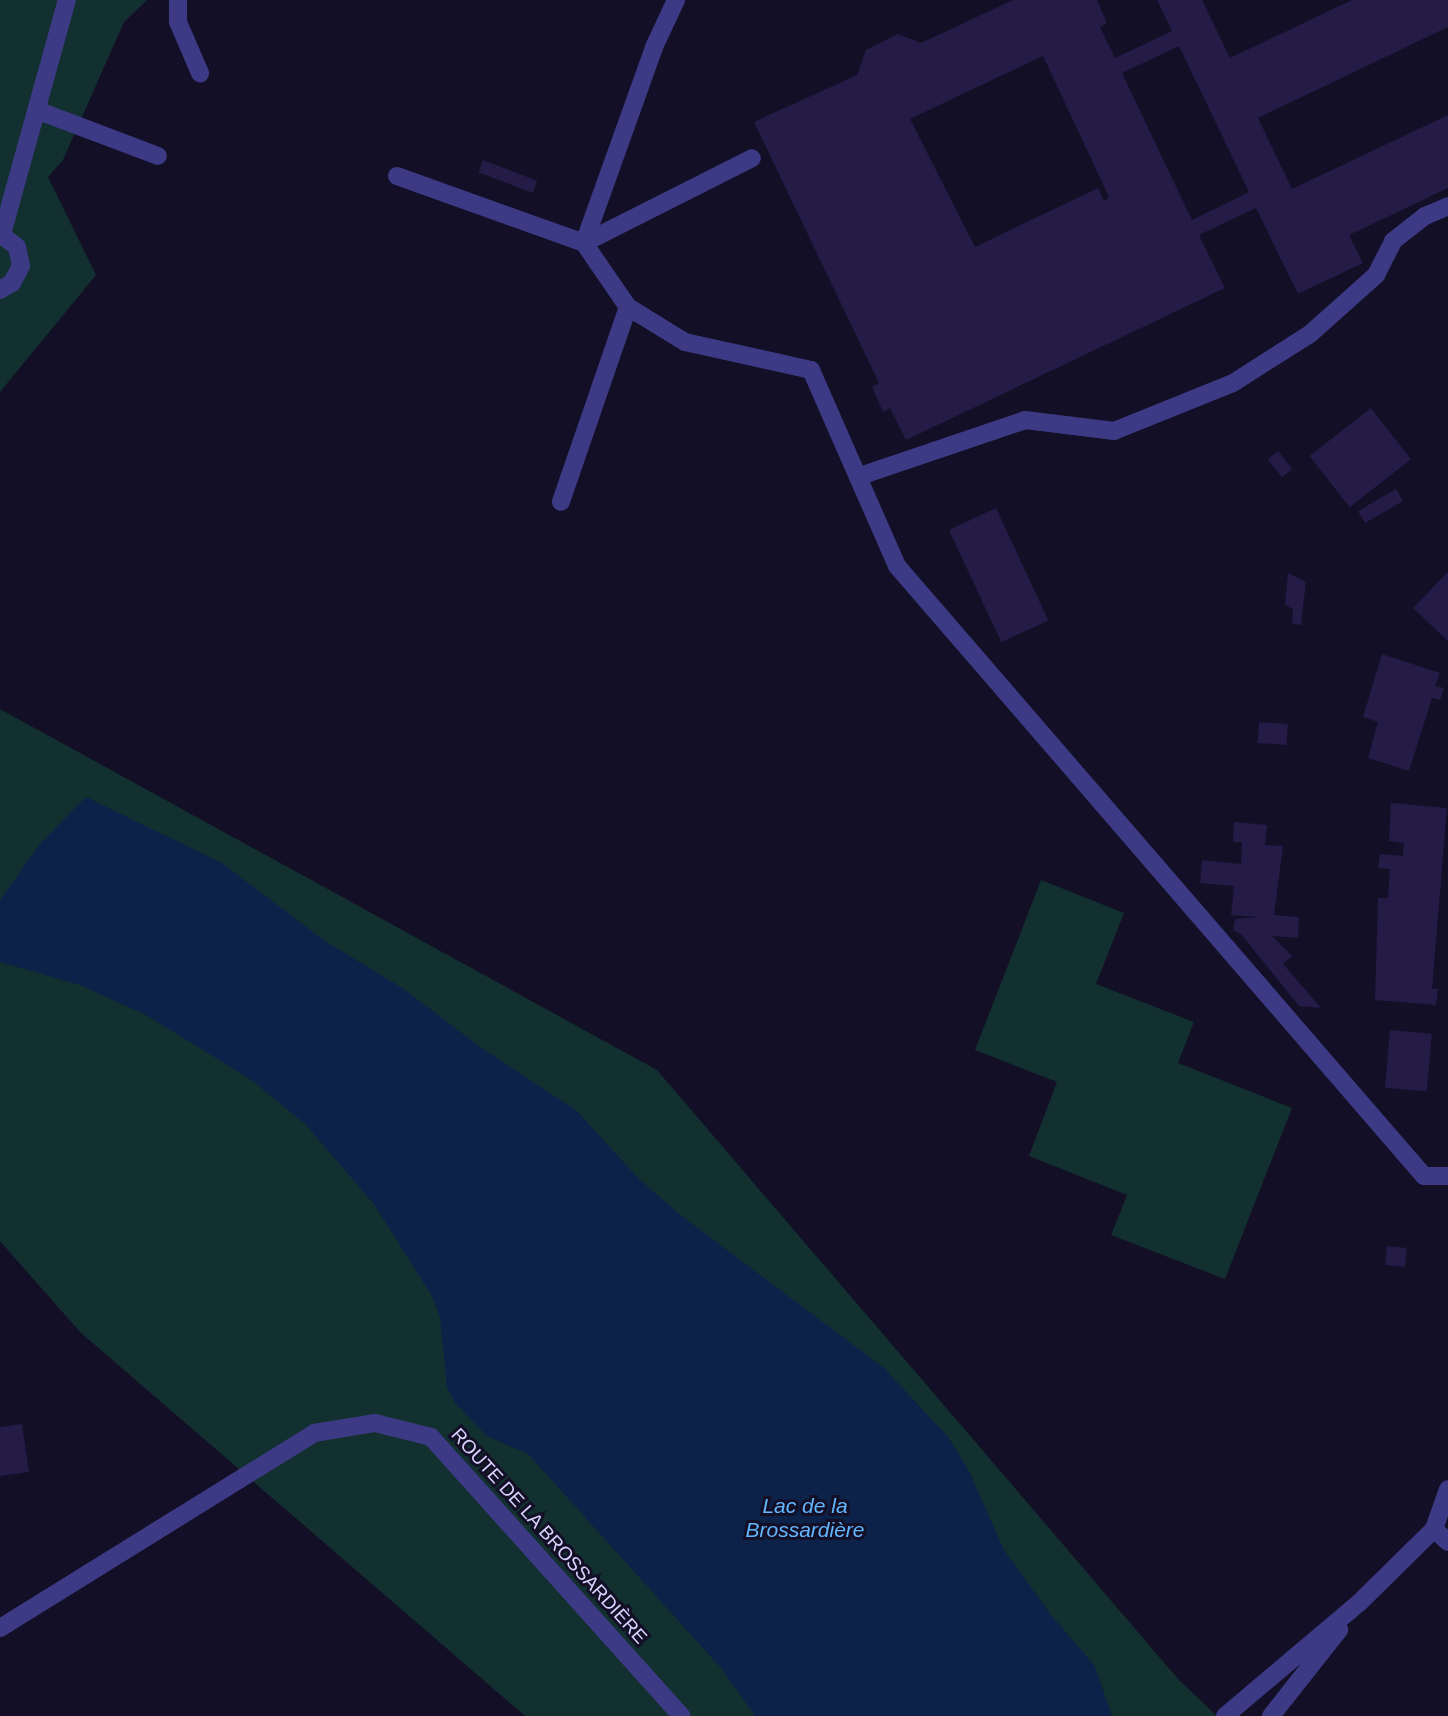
<!DOCTYPE html>
<html>
<head>
<meta charset="utf-8">
<style>
	body { margin:0 }
	#map { position:relative; width:1448px; height:1716px; overflow:hidden; background:#130f26; font-family:Helvetica,sans-serif }
	div>[style] { position:absolute }
	.green>* { inset:0; background:#12302f }
	.water>* { inset:0; background:#0c2248 }
	.building>* { inset:0; background:#241b47; transform-origin:0 0 }
	.minor>* { height:18px; margin:-9px; padding:0 9px; transform-origin:9px; border-radius:9px; background:#3d3a85 }
	span { translate:-50% -50%; white-space:nowrap; text-align:center; line-height:1.15; -webkit-text-stroke:6px #130f26; paint-order:stroke }
	.street-label { font-size:19px; color:#d9d4ff }
	.water-label { font-size:21px; color:#62b6ff; font-style:italic }
</style>
</head>
<body>
<div id="map">
	<div class="green">
		<div style="clip-path:polygon(0 0,147px 0,124px 22px,63px 160px,48px 177px,96px 275px,0 392px)"></div>
		<div style="clip-path:polygon(0 709px,657px 1070px,1179px 1680px,1217px 1716px,525px 1716px,80px 1332px,0 1241px)"></div>
		<div style="clip-path:polygon(1041px 880px,1124px 913px,1096px 984px,1194px 1022px,1178px 1063px,1292px 1108px,1225px 1279px,1111px 1235px,1127px 1195px,1029px 1156px,1057px 1082px,975px 1050px)"></div>
	</div>
	<div class="water">
		<div style="clip-path:polygon(86px 797px,222px 863px,325px 941px,404px 989px,483px 1049px,576px 1110px,639px 1179px,678px 1213px,884px 1368px,949px 1438px,969px 1471px,1004px 1550px,1051px 1615px,1095px 1666px,1112px 1716px,755px 1716px,721px 1668px,528px 1454px,487px 1436px,455px 1403px,447px 1387px,440px 1318px,433px 1298px,374px 1204px,305px 1124px,250px 1079px,146px 1015px,80px 985px,0 962px,0 900px,39px 845px)"></div>
	</div>
	<div class="building">
		<div style="clip-path:polygon(evenodd,1013px 0,1097px 0,1107px 23px,1100px 27px,1115px 58px,1172px 31px,1157px 0,1202px 0,1230px 58px,1352px 0,1448px 0,1448px 27px,1258px 118px,1292px 189px,1448px 115px,1448px 188px,1349px 235px,1363px 263px,1298px 294px,1256px 208px,1199px 235px,1225px 288px,906px 440px,890px 408px,883px 412px,872px 387px,879px 383px,754px 122px,857px 75px,866px 50px,898px 34px,921px 43px,1013px 0,1179px 46px,1249px 192px,1192px 220px,1122px 73px,1179px 46px,1013px 0,1043px 56px,1109px 197px,1104px 201px,1098px 188px,975px 247px,910px 119px,1043px 56px)"></div>
		<div style="left:483px;top:160px;width:58px;height:13px;rotate:21deg"></div>
		<div style="left:1371px;top:408px;width:65px;height:78px;rotate:52deg"></div>
		<div style="left:1278px;top:451px;width:23px;height:13px;rotate:52deg"></div>
		<div style="left:1396px;top:489px;width:14px;height:44px;rotate:60deg"></div>
		<div style="left:996px;top:508px;width:124px;height:52px;rotate:65deg"></div>
		<div style="clip-path:polygon(1448px 572px,1448px 641px,1413px 608px)"></div>
		<div style="clip-path:polygon(1288px 573px,1306px 582px,1301px 625px,1292px 624px,1293px 609px,1285px 605px)"></div>
		<div style="clip-path:polygon(1382px 654px,1440px 673px,1435px 686px,1444px 688px,1440px 700px,1432px 698px,1409px 771px,1368px 758px,1378px 722px,1363px 717px)"></div>
		<div style="left:1259px;top:722px;width:29px;height:21px;rotate:4deg"></div>
		<div style="clip-path:polygon(1391px 803px,1447px 808px,1432px 989px,1438px 989px,1436px 1005px,1375px 1000px,1378px 898px,1388px 898px,1390px 869px,1378px 868px,1380px 854px,1403px 856px,1404px 843px,1389px 841px)"></div>
		<div style="clip-path:polygon(1234px 822px,1267px 825px,1265px 845px,1283px 846px,1274px 915px,1299px 917px,1298px 938px,1272px 936px,1292px 956px,1283px 964px,1321px 1008px,1299px 1006px,1241px 934px,1233px 930px,1235px 919px,1258px 917px,1231px 915px,1234px 886px,1200px 883px,1202px 860px,1241px 864px,1242px 842px,1233px 842px)"></div>
		<div style="left:1390px;top:1030px;width:42px;height:58px;rotate:5deg"></div>
		<div style="left:1387px;top:1246px;width:20px;height:19px;rotate:6deg"></div>
		<div style="clip-path:polygon(22px 1424px,29px 1472px,0 1476px,0 1427px)"></div>
	</div>
	<div class="minor">
		<div style="left:178px;top:0;width:22px;rotate:90deg"></div>
		<div style="left:178px;top:22px;width:56px;rotate:66.7deg"></div>
		<div style="left:39px;top:111px;width:127px;rotate:20.7deg"></div>
		<div style="left:397px;top:176px;width:199px;rotate:19.7deg"></div>
		<div style="left:584px;top:243px;width:78px;rotate:55.5deg"></div>
		<div style="left:628px;top:307px;width:206px;rotate:109deg"></div>
		<div style="left:0;top:234px;width:21px;rotate:37deg"></div>
		<div style="left:17px;top:247px;width:19px;rotate:78deg"></div>
		<div style="left:21px;top:266px;width:19px;rotate:118deg"></div>
		<div style="left:12px;top:283px;width:14px;rotate:150deg"></div>
		<div style="left:2px;top:234px;width:243px;rotate:-74.5deg"></div>
		<div style="left:584px;top:243px;width:208px;rotate:-70.3deg"></div>
		<div style="left:654px;top:47px;width:52px;rotate:-64.9deg"></div>
		<div style="left:584px;top:243px;width:188px;rotate:-26.8deg"></div>
		<div style="left:628px;top:307px;width:67px;rotate:31.6deg"></div>
		<div style="left:685px;top:342px;width:129px;rotate:12.5deg"></div>
		<div style="left:811px;top:370px;width:214px;rotate:66.3deg"></div>
		<div style="left:897px;top:566px;width:806px;rotate:49.18deg"></div>
		<div style="left:1424px;top:1176px;width:24px"></div>
		<div style="left:860px;top:476px;width:174px;rotate:-18.7deg"></div>
		<div style="left:1025px;top:420px;width:90px;rotate:7deg"></div>
		<div style="left:1114px;top:431px;width:128px;rotate:-22deg"></div>
		<div style="left:1233px;top:383px;width:91px;rotate:-32.5deg"></div>
		<div style="left:1310px;top:334px;width:89px;rotate:-41.8deg"></div>
		<div style="left:1376px;top:275px;width:38px;rotate:-63deg"></div>
		<div style="left:1393px;top:241px;width:41px;rotate:-38deg"></div>
		<div style="left:1425px;top:216px;width:25px;rotate:-23deg"></div>
		<div style="left:1434px;top:1529px;width:19px;rotate:43deg"></div>
		<div style="left:0;top:1628px;width:370px;rotate:-31.8deg"></div>
		<div style="left:314px;top:1433px;width:62px;rotate:-9.3deg"></div>
		<div style="left:375px;top:1423px;width:58px;rotate:14deg"></div>
		<div style="left:431px;top:1437px;width:375px;rotate:48.1deg"></div>
		<div style="left:1225px;top:1716px;width:177px;rotate:-40.2deg"></div>
		<div style="left:1360px;top:1602px;width:104px;rotate:-44.6deg"></div>
		<div style="left:1434px;top:1529px;width:42px;rotate:-70.7deg"></div>
		<div style="left:1271px;top:1716px;width:110px;rotate:-51.7deg"></div>
	</div>
	<div class="street-label">
		<span style="left:549px;top:1536px;rotate:48deg">ROUTE DE LA BROSSARDIÈRE</span>
	</div>
	<div class="water-label">
		<span style="left:805px;top:1518px">Lac de la<br>Brossardière</span>
	</div>
</div>
</body>
</html>
